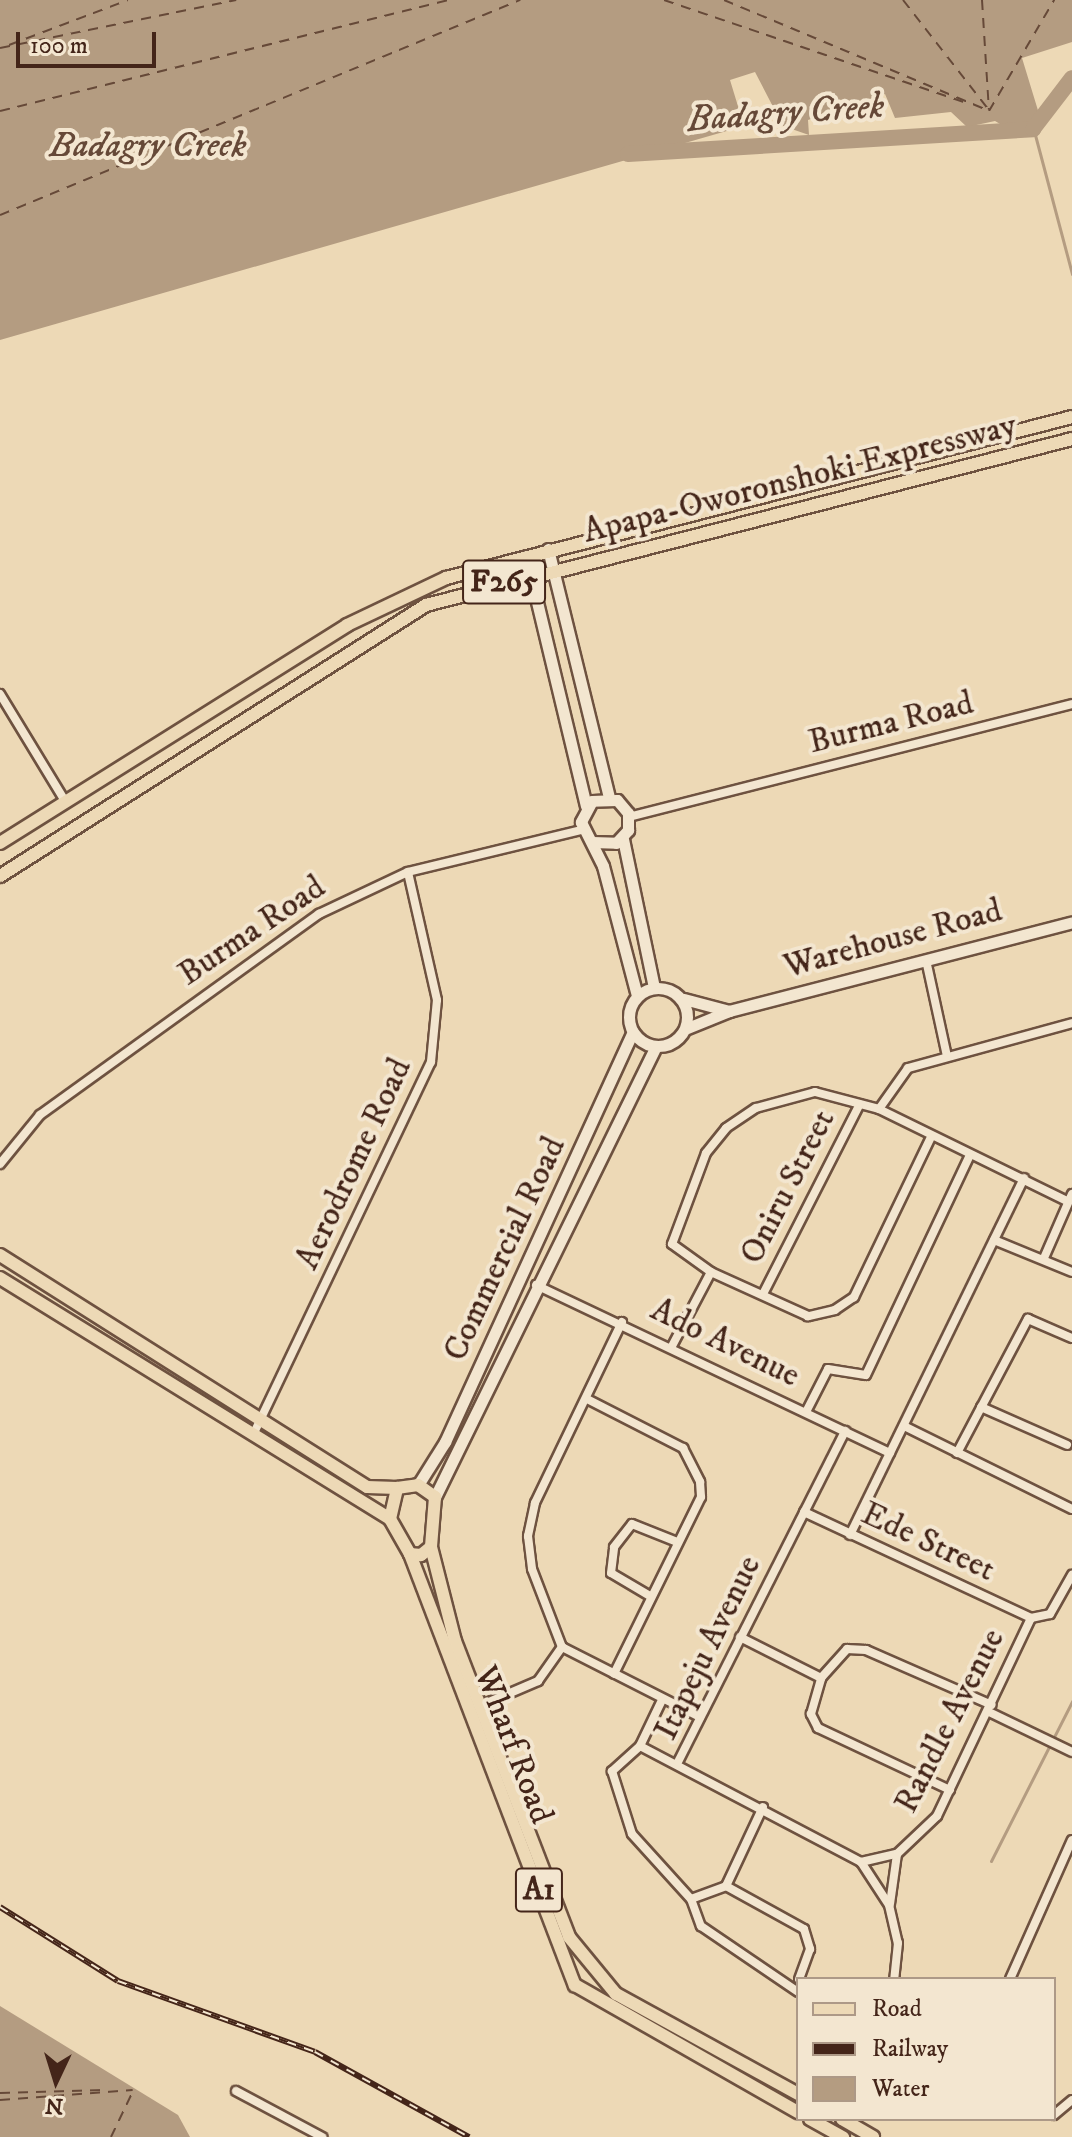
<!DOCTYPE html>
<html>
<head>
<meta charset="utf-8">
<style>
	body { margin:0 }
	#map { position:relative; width:1072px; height:2137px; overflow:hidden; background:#edd9b6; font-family:"IM FELL DW Pica",serif }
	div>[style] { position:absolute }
	.water>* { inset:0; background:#b49c81 }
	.stream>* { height:3px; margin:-1.5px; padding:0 1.5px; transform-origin:1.5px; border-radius:1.5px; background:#b49c81 }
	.river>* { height:16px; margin:-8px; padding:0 8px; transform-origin:8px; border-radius:8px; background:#b49c81 }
	.ferry>* { height:2px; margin-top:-1px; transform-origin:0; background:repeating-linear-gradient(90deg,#664938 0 10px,transparent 0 18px) }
	.roads { filter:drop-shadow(2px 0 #6e5240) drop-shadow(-2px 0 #6e5240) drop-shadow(0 2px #6e5240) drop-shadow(0 -2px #6e5240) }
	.street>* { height:8px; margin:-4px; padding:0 4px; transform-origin:4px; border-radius:4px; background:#f3e6d0 }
	.secondary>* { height:11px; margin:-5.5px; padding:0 5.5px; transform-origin:5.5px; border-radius:5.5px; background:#f3e6d0 }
	.secondary>.ring { margin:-5.5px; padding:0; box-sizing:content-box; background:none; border:11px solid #f3e6d0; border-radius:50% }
	.primary>* { height:12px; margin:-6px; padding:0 6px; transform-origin:6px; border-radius:6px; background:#edd9b6 }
	.rail>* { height:6px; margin-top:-3px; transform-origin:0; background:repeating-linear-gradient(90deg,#f3e6d0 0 9px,#442519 0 18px); box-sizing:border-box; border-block:2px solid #442519 }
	span { translate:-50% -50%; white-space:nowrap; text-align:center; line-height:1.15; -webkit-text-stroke:8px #f3e6d0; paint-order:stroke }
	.shield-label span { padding:2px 6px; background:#f3e6d0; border:2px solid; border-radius:6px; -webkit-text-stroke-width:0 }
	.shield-label { font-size:32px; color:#442519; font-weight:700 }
	.street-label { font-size:34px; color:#442519 }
	.water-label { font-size:36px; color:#664938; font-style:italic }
	.legend { position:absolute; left:796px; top:1977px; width:260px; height:144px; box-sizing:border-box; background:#f3e6d0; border:2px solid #ad9987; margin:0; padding:10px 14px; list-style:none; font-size:24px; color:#442519 }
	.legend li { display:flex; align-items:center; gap:16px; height:40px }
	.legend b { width:40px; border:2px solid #ad9987 }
	.north { position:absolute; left:16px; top:2041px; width:80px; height:80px; -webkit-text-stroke:6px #f3e6d0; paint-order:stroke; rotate:184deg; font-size:22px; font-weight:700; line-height:32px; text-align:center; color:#442519 }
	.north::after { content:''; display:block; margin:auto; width:28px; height:36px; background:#442519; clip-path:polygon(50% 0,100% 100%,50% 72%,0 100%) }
	.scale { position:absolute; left:16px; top:32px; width:140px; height:36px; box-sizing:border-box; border:4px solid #442519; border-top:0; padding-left:10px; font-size:24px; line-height:28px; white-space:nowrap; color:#442519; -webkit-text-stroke:6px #f3e6d0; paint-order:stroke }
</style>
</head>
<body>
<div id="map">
	<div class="water">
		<div style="clip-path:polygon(0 0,1072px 0,1072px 42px,1022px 58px,1040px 117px,1035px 133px,1019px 135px,995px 121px,967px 127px,951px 112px,895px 118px,885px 94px,808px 120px,809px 135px,783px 126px,755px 72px,730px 80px,744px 126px,0 340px)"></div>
		<div style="clip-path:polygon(0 2006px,178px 2115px,190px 2137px,0 2137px)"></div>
	</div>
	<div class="stream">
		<div style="left:1034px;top:131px;width:148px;rotate:75.1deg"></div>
		<div style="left:991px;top:1861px;width:179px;rotate:-63.1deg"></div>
	</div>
	<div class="river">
		<div style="left:628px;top:154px;width:406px;rotate:-3.5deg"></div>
		<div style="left:1033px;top:129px;width:64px;rotate:-52.6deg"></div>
	</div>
	<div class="ferry">
		<div style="left:664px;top:0;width:322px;rotate:18.8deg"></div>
		<div style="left:724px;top:0;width:287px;rotate:22.7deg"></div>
		<div style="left:989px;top:111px;width:129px;rotate:-59.6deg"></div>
		<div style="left:903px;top:0;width:140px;rotate:52deg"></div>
		<div style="left:982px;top:0;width:110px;rotate:86.4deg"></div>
		<div style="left:9px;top:45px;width:127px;rotate:-20.7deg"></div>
		<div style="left:0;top:48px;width:241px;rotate:-11.5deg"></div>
		<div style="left:0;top:111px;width:462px;rotate:-13.9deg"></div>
		<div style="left:0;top:215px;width:563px;rotate:-22.46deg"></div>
		<div style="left:0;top:2093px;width:104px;rotate:-1.7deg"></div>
		<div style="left:0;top:2100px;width:133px;rotate:-4.3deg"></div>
		<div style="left:111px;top:2137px;width:51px;rotate:-64.4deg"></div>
	</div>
	<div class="roads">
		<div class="street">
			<div style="left:0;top:694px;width:125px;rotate:58.7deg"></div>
			<div style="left:629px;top:817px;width:457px;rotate:-14.3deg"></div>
			<div style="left:926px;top:960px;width:98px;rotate:77.7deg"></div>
			<div style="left:879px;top:1109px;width:50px;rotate:-54.7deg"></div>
			<div style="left:908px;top:1068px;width:170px;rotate:-15.3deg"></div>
			<div style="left:931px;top:1137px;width:178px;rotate:115.7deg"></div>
			<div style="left:854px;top:1297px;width:23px;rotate:146deg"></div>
			<div style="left:835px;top:1310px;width:28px;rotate:167deg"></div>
			<div style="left:808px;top:1316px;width:107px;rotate:-155.6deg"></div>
			<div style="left:711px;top:1272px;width:48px;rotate:-144.3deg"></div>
			<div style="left:672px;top:1244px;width:97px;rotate:-69.5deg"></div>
			<div style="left:706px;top:1153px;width:32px;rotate:-51deg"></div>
			<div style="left:726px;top:1128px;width:36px;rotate:-34deg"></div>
			<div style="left:756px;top:1108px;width:61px;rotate:-15.2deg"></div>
			<div style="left:815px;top:1092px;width:66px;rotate:14.9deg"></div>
			<div style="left:879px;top:1109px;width:209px;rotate:26.1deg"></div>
			<div style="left:0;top:1164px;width:63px;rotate:-50.8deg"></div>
			<div style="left:40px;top:1115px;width:344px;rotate:-35.8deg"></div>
			<div style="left:319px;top:914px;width:98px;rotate:-25.3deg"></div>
			<div style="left:408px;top:872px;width:179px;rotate:-13.6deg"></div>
			<div style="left:994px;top:1240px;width:84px;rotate:22.3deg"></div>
			<div style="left:1044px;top:1258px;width:70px;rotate:-66.4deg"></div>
			<div style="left:536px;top:1285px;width:392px;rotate:25.4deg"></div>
			<div style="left:763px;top:1294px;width:213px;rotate:-63deg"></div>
			<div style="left:622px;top:1322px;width:201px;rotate:115.7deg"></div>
			<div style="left:535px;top:1503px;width:34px;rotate:102deg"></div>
			<div style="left:528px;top:1536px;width:33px;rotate:83deg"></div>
			<div style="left:532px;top:1569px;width:84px;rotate:69deg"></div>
			<div style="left:562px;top:1647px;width:155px;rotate:26.9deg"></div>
			<div style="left:671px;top:1348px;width:86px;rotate:-62.2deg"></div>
			<div style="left:589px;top:1400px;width:106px;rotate:27.1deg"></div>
			<div style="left:683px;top:1448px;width:38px;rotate:63deg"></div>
			<div style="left:700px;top:1482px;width:15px;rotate:86deg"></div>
			<div style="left:701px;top:1497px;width:197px;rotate:116.2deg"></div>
			<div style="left:981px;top:1407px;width:94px;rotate:23.8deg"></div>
			<div style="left:806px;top:1412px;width:48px;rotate:-62.9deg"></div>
			<div style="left:828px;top:1369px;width:38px;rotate:9deg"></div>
			<div style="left:866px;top:1375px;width:243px;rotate:-64.7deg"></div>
			<div style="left:904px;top:1426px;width:187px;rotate:26.3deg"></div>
			<div style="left:253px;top:1435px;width:413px;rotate:-64.5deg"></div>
			<div style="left:431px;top:1062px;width:62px;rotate:-84.5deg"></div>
			<div style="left:437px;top:1000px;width:131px;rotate:-102.8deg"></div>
			<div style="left:957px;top:1453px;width:152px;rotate:-62.1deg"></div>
			<div style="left:1028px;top:1319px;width:48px;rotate:23.4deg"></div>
			<div style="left:804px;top:1512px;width:251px;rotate:25deg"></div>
			<div style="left:1031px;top:1618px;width:19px;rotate:-12deg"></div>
			<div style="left:1050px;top:1614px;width:45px;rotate:-60.6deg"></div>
			<div style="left:850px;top:1535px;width:397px;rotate:-64deg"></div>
			<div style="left:650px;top:1596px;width:45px;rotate:-149.5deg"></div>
			<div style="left:611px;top:1573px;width:26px;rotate:-83deg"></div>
			<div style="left:614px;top:1547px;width:29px;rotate:-52deg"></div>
			<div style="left:632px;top:1524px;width:48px;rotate:21.8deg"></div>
			<div style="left:740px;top:1637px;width:91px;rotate:26.8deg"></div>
			<div style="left:662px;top:1700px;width:51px;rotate:115.6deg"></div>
			<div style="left:640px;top:1746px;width:38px;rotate:138deg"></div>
			<div style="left:612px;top:1771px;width:66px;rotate:72.4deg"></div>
			<div style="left:632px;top:1834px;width:88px;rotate:47.8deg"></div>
			<div style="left:691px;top:1899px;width:29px;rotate:70deg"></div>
			<div style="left:701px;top:1926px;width:117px;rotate:34.2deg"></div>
			<div style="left:482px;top:1705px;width:61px;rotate:-23.2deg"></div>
			<div style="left:538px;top:1681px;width:42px;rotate:-54.8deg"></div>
			<div style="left:989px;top:1712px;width:92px;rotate:25.7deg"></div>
			<div style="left:640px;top:1746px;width:250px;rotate:27.7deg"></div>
			<div style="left:861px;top:1862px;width:51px;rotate:56.9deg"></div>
			<div style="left:889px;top:1905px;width:39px;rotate:77deg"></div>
			<div style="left:898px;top:1943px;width:36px;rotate:96deg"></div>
			<div style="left:678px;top:1762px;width:371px;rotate:-63.2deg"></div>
			<div style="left:950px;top:1790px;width:146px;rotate:-154.8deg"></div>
			<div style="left:818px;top:1728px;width:16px;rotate:-117deg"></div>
			<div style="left:811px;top:1714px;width:37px;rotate:-74deg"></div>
			<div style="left:821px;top:1678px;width:39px;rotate:-48deg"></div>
			<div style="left:847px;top:1649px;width:19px;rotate:3deg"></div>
			<div style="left:866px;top:1650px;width:137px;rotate:23.6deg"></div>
			<div style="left:861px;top:1862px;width:37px;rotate:-13deg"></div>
			<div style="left:897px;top:1854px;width:55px;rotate:-43.5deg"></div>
			<div style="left:937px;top:1816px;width:219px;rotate:-64.6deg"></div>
			<div style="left:726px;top:1886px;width:89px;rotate:28.9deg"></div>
			<div style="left:804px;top:1929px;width:21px;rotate:73deg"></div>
			<div style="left:810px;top:1949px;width:32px;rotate:110deg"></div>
			<div style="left:691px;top:1899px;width:37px;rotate:-20deg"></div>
			<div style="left:726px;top:1886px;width:87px;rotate:-64.9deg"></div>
			<div style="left:890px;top:1904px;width:50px;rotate:-82deg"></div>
			<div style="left:1010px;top:1979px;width:152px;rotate:-66deg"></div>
			<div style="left:236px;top:2091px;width:98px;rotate:28.1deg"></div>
			<div style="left:1054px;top:2115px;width:23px;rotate:-40deg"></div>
		</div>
		<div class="secondary">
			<div style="left:548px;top:549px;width:256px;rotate:76.2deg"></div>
			<div style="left:526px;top:556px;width:257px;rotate:76.5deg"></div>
			<div style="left:623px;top:839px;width:151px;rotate:78.2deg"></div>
			<div style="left:592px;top:842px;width:24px;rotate:2deg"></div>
			<div style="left:616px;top:843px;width:18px;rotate:-47deg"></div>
			<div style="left:628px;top:830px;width:17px;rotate:-90deg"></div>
			<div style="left:628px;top:813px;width:17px;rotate:-130deg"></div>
			<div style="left:617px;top:800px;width:25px;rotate:178deg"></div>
			<div style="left:592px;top:801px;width:24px;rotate:118deg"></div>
			<div style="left:581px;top:822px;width:49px;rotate:63.4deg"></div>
			<div style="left:603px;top:866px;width:134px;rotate:75.3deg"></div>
			<div class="ring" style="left:629px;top:988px;width:47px;height:47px"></div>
			<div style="left:684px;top:999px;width:47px;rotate:14.9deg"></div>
			<div style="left:685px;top:1029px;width:48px;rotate:-22.2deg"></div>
			<div style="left:729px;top:1011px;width:354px;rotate:-14.5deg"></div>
			<div style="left:418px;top:1485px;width:51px;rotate:-57.9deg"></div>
			<div style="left:445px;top:1442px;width:451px;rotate:-65.4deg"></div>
			<div style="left:435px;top:1497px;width:502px;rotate:-63.89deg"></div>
		</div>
		<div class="primary">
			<div style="left:0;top:843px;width:410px;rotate:-32.1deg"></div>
			<div style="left:347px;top:625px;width:110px;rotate:-25.4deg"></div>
			<div style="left:446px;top:578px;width:646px;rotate:-14.42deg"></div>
			<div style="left:0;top:876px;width:505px;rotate:-32.46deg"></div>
			<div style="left:426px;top:605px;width:667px;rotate:-14.41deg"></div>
			<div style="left:0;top:1255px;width:434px;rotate:32.3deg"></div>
			<div style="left:367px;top:1487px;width:30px;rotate:2deg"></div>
			<div style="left:0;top:1278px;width:458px;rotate:31.7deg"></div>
			<div style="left:418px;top:1485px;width:21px;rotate:35deg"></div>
			<div style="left:435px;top:1497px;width:50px;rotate:94.6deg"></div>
			<div style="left:431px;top:1547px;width:13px;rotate:141deg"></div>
			<div style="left:421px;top:1555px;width:11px;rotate:-175deg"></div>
			<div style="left:410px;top:1554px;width:40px;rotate:-119.7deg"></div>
			<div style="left:390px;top:1519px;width:32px;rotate:-77deg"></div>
			<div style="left:397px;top:1488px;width:21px;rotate:-8deg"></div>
			<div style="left:431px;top:1547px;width:97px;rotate:75.7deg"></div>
			<div style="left:455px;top:1641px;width:317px;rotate:68.9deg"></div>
			<div style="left:569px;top:1937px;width:74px;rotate:50.5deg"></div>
			<div style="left:616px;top:1994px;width:208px;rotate:28.8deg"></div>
			<div style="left:410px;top:1554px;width:462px;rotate:69.1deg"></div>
			<div style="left:575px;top:1985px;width:257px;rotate:29.7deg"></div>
			<div style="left:810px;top:2119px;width:38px;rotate:29deg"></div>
			<div style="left:842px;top:2119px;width:36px;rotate:30deg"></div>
		</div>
	</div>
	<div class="rail">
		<div style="left:0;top:1907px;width:139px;rotate:32.1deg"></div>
		<div style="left:118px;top:1981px;width:209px;rotate:19.8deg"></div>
		<div style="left:315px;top:2052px;width:176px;rotate:28.9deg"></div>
	</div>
	<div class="shield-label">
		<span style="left:504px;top:582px">F265</span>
		<span style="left:539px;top:1890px">A1</span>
	</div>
	<div class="street-label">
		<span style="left:800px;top:479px;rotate:-14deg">Apapa-Oworonshoki Expressway</span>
		<span style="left:891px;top:723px;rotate:-14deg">Burma Road</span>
		<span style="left:252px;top:931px;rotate:-34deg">Burma Road</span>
		<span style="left:893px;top:939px;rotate:-15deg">Warehouse Road</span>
		<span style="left:354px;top:1164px;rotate:-65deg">Aerodrome Road</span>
		<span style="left:788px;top:1187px;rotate:-63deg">Oniru Street</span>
		<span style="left:505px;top:1249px;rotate:-65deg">Commercial Road</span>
		<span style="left:725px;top:1343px;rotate:26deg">Ado Avenue</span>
		<span style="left:928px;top:1542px;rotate:25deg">Ede Street</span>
		<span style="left:708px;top:1648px;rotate:-64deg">Itapeju Avenue</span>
		<span style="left:950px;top:1721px;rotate:-63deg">Randle Avenue</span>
		<span style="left:513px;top:1745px;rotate:69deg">Wharf Road</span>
	</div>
	<div class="water-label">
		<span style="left:786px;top:113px;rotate:-4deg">Badagry Creek</span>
		<span style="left:148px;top:146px">Badagry Creek</span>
	</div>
	<ul class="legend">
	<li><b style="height:10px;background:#edd9b6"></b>Road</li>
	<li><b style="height:10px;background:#442519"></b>Railway</li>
	<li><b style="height:22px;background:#b49c81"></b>Water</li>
	</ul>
	<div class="north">N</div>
	<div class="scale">100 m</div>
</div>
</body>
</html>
